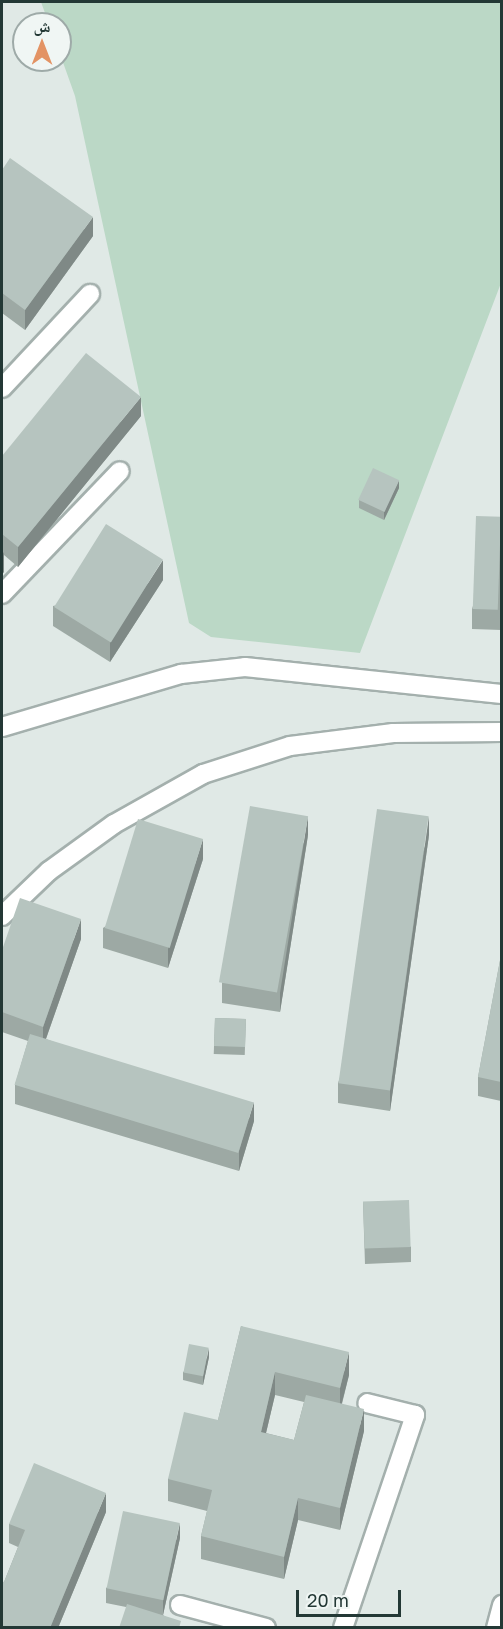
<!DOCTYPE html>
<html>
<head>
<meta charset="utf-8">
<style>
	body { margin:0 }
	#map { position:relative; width:503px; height:1629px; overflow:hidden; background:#e0e9e6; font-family:"Golos Text","Noto Naskh Arabic",sans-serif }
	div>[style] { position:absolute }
	.green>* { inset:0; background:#bbd8c6 }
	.roads { filter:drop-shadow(2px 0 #a4b0ad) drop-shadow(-2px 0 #a4b0ad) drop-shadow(0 2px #a4b0ad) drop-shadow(0 -2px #a4b0ad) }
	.lane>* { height:18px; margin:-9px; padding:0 9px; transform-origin:9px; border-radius:9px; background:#fff }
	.street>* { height:18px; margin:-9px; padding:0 9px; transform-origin:9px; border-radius:9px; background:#fff }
	.secondary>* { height:18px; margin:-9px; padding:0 9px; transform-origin:9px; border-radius:9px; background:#fff }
	.wall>* { inset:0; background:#9da9a4; transform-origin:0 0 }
	.shaded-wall>* { inset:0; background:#7f8986 }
	.building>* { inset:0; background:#b6c4bf; transform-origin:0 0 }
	span { translate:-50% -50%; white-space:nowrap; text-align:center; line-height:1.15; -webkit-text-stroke:4.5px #f0f6f4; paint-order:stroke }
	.frame { position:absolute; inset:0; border:3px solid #233835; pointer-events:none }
	.north { position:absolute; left:12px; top:12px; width:60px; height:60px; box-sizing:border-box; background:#f0f6f4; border:2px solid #9eaaa8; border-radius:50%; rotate:0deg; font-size:16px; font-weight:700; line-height:24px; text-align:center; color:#233835 }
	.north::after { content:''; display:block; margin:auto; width:21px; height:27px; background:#e39364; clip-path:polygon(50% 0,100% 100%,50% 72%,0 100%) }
	.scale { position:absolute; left:296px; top:1590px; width:105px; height:27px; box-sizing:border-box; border:3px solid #233835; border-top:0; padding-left:8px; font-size:18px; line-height:21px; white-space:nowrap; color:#233835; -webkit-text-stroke:4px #f0f6f4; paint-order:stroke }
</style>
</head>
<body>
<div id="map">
	<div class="green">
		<div style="clip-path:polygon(41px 2px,501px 2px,501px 283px,360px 653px,211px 637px,189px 623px,75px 96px,60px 54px,60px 24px,49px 24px)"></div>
	</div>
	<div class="roads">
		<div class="lane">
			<div style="left:180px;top:1605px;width:89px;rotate:15deg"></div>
			<div style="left:343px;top:1628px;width:225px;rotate:-71.3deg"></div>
			<div style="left:415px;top:1415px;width:49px;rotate:-166deg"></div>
		</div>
		<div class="street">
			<div style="left:2px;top:388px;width:129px;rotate:-46.9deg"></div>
			<div style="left:2px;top:594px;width:170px;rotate:-46.2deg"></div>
			<div style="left:2px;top:727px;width:187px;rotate:-16.5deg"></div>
			<div style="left:181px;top:674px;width:64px;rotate:-6.2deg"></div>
			<div style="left:245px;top:667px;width:258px;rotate:6deg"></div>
			<div style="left:2px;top:916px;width:65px;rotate:-43.8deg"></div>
			<div style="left:49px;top:871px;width:80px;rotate:-35.9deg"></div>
			<div style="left:114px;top:824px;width:102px;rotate:-29.3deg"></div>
			<div style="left:203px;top:774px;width:91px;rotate:-17.8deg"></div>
			<div style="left:290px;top:746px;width:104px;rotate:-7.2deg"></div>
			<div style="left:393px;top:733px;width:109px;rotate:-0.5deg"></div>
		</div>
		<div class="secondary">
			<div style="left:496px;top:1628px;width:24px;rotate:-75deg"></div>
		</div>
	</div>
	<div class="wall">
		<div style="clip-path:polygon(2px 170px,93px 236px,25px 330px,2px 313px)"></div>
		<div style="clip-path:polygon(141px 416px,18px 567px,4px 555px,4px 572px,2px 574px,2px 456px)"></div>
		<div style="clip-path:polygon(399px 488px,384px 520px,359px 508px,359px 500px)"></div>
		<div style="clip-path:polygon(501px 517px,501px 630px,472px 629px,472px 609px)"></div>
		<div style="clip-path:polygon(163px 580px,110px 662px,53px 626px,53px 606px)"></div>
		<div style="clip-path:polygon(308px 835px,280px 1012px,222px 1003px,222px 983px)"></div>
		<div style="clip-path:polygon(429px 835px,390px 1111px,338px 1103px,338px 1083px)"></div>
		<div style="clip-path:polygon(203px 859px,168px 968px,103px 948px,103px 928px)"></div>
		<div style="clip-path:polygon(81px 939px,46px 1039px,254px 1121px,239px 1171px,15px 1104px,15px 1085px,28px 1041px,2px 1032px,2px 950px)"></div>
		<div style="clip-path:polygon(501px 955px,501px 1101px,478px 1096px,478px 1077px)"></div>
		<div style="left:215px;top:1018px;width:31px;height:36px;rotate:2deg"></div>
		<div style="clip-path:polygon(363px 1202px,411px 1247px,411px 1262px,365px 1264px)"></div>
		<div style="clip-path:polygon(evenodd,241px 1326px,349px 1375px,342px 1404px,364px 1431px,340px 1530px,298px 1520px,284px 1579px,201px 1559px,201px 1536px,207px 1511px,168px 1501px,168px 1479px,218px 1420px,241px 1326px,275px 1395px,304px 1402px,294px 1440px,266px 1433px,275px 1395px)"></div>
		<div style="clip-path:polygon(209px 1357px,203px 1385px,183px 1380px,183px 1372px)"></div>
		<div style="clip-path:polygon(106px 1512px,58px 1628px,2px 1628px,4px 1582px,18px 1547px,9px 1543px,9px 1524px)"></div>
		<div style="clip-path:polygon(180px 1538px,163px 1615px,181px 1628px,126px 1607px,106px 1603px,106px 1588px)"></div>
	</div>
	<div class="shaded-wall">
		<div style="clip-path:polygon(93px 217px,93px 236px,25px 330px,25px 310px)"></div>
		<div style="clip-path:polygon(141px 397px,141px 416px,18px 567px,18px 547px)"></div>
		<div style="clip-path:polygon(399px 480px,399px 488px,384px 520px,384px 511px)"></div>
		<div style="clip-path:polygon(4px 552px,4px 572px,2px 574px,2px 555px)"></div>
		<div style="clip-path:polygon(163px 560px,163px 580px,110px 662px,110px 642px)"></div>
		<div style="clip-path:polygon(308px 816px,308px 835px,280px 1012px,280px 993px)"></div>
		<div style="clip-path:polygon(429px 816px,429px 835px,390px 1111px,390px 1091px)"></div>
		<div style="clip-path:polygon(203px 839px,203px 859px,168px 968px,168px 949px)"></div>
		<div style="clip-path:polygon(81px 919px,81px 939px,43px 1047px,43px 1027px)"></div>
		<div style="clip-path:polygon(254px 1102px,254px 1121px,239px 1171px,239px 1151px)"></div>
		<div style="clip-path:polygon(209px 1348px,209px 1357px,203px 1385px,203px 1376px)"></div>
		<div style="clip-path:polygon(349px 1352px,349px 1375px,340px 1410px,340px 1388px)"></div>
		<div style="clip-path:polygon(275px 1372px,275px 1395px,261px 1454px,261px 1432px)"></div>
		<div style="clip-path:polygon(364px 1409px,364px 1431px,340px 1530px,340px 1508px)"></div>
		<div style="clip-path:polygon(106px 1493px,106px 1512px,58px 1628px,50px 1628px)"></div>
		<div style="clip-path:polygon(298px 1498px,298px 1520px,284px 1579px,284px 1557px)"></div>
		<div style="clip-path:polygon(180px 1523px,180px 1538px,163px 1615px,163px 1600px)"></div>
	</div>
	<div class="building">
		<div style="clip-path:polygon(10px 158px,93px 217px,25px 310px,2px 293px,2px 170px)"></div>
		<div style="clip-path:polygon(86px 353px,141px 397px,18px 547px,2px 534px,2px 456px)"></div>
		<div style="left:373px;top:468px;width:29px;height:35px;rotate:25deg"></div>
		<div style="left:476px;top:516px;width:25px;height:93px;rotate:2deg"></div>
		<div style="left:106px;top:524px;width:67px;height:98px;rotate:32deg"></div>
		<div style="left:250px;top:806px;width:59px;height:179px;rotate:10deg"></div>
		<div style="left:377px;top:809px;width:52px;height:277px;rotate:8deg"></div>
		<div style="left:138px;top:819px;width:68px;height:114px;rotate:17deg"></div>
		<div style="clip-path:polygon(20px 898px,81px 919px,43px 1027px,2px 1012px,2px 950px)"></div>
		<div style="clip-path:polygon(501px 955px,501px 1082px,478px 1077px)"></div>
		<div style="left:215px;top:1018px;width:31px;height:28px;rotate:2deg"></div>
		<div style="left:30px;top:1034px;width:234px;height:53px;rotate:17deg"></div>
		<div style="left:409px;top:1200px;width:47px;height:46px;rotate:88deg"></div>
		<div style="clip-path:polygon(241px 1326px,349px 1352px,340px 1388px,275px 1372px,261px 1432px,294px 1440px,306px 1395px,364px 1409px,340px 1508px,298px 1498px,284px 1557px,201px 1536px,212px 1490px,168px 1479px,184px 1412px,218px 1420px)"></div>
		<div style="left:189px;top:1344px;width:20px;height:29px;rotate:11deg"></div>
		<div style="clip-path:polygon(34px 1463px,106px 1493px,50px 1628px,2px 1628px,2px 1581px,4px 1582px,25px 1530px,9px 1524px)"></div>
		<div style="left:123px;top:1511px;width:58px;height:79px;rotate:12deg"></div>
		<div style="clip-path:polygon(127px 1604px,181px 1621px,179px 1628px,119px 1628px)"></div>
	</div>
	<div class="frame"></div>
	<div class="north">ش</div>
	<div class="scale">20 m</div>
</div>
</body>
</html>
